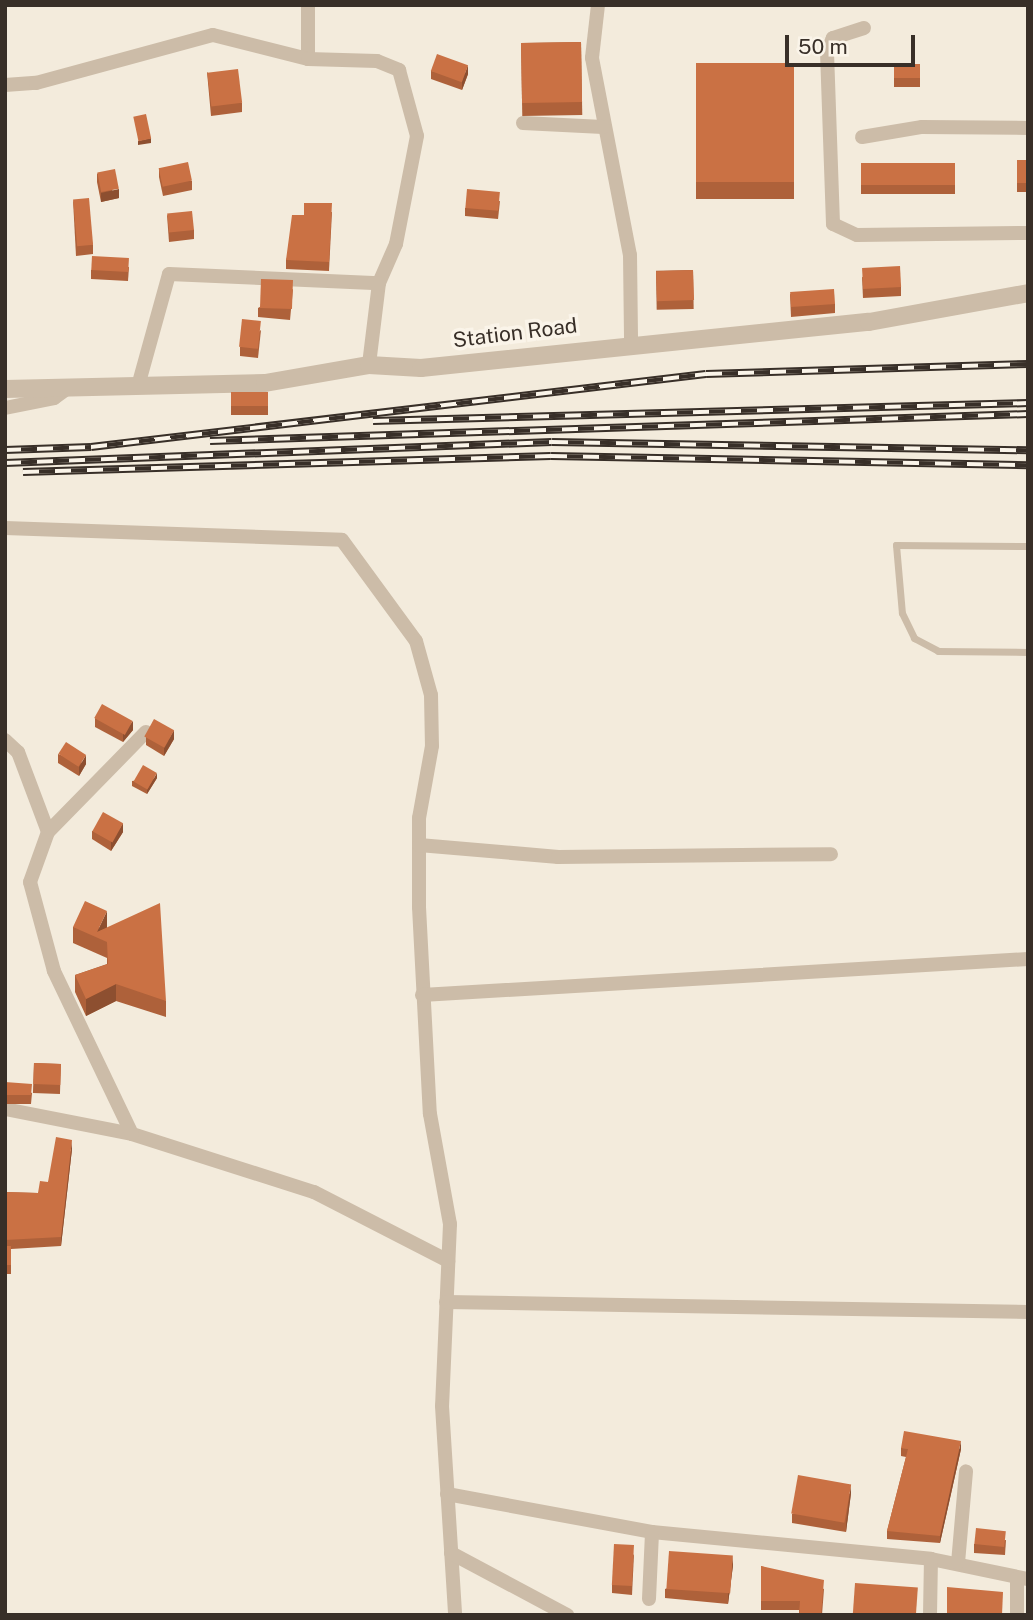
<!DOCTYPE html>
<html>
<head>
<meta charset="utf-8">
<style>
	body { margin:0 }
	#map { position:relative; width:1033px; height:1620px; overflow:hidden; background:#f3ebdc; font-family:"Public Sans",sans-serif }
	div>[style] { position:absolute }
	.service>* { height:7px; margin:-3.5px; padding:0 3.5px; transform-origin:3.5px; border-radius:3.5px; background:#ccbca8 }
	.minor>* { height:14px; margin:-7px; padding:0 7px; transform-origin:7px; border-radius:7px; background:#ccbca8 }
	.tertiary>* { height:18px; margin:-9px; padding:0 9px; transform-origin:9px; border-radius:9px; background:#ccbca8 }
	.rail>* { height:8px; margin-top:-4px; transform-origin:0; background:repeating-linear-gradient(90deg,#faf4e9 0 16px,#382f28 0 32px); box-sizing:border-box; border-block:2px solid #382f28 }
	.wall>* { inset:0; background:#ae613a; transform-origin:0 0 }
	.shaded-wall>* { inset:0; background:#8d4f30 }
	.building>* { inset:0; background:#ca7144; transform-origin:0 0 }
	span { translate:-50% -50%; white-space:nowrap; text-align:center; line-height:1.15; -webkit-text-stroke:7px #faf4e9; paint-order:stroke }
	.street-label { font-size:21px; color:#382f28 }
	.frame { position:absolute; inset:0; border:7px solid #382f28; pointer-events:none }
	.scale { position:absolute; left:785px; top:35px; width:130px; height:32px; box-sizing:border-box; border:4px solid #382f28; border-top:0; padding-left:9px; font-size:21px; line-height:24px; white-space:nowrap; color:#382f28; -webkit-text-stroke:5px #faf4e9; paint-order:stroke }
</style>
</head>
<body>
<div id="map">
	<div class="service">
		<div style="left:1028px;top:546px;width:132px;rotate:-179.6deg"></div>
		<div style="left:896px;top:545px;width:68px;rotate:85deg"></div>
		<div style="left:902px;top:613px;width:28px;rotate:64deg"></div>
		<div style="left:914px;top:638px;width:27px;rotate:28deg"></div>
		<div style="left:938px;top:651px;width:90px;rotate:0.6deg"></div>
	</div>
	<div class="minor">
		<div style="left:308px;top:5px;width:54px;rotate:90deg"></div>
		<div style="left:598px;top:5px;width:53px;rotate:96.5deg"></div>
		<div style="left:592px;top:58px;width:201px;rotate:79.1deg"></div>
		<div style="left:630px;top:255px;width:87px;rotate:89.3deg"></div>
		<div style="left:864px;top:28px;width:33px;rotate:162deg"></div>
		<div style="left:833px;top:38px;width:15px;rotate:113deg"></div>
		<div style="left:827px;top:52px;width:172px;rotate:88deg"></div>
		<div style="left:833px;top:224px;width:26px;rotate:25deg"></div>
		<div style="left:857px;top:235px;width:171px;rotate:-0.7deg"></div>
		<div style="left:5px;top:85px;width:31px;rotate:-4deg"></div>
		<div style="left:36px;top:83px;width:183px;rotate:-15.2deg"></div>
		<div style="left:213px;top:35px;width:98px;rotate:14.2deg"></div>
		<div style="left:308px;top:59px;width:69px;rotate:1.7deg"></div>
		<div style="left:377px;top:61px;width:24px;rotate:22deg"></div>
		<div style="left:399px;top:70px;width:68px;rotate:74.7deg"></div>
		<div style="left:417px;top:136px;width:110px;rotate:101deg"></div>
		<div style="left:396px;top:244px;width:43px;rotate:113.6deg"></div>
		<div style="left:379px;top:283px;width:83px;rotate:97deg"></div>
		<div style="left:523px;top:123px;width:80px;rotate:2.9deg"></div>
		<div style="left:862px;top:137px;width:61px;rotate:-9.5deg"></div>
		<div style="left:922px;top:127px;width:106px;rotate:0.5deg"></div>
		<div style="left:138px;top:386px;width:116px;rotate:-74.5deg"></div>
		<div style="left:169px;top:274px;width:210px;rotate:2.5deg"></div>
		<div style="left:5px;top:408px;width:50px;rotate:-11.5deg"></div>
		<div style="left:54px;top:398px;width:17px;rotate:-36deg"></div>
		<div style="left:5px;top:528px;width:337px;rotate:2deg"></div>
		<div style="left:342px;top:540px;width:125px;rotate:53.8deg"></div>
		<div style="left:416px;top:641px;width:56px;rotate:74.5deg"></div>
		<div style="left:431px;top:695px;width:51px;rotate:88.9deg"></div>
		<div style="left:432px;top:746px;width:73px;rotate:100.2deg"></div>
		<div style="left:419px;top:818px;width:89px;rotate:90deg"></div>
		<div style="left:419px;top:907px;width:207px;rotate:87deg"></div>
		<div style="left:430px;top:1114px;width:112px;rotate:79.7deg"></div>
		<div style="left:450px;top:1224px;width:182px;rotate:92.5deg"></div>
		<div style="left:442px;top:1406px;width:209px;rotate:86.4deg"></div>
		<div style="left:5px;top:740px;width:18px;rotate:43deg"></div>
		<div style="left:18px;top:752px;width:85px;rotate:69.4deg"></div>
		<div style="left:419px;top:845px;width:140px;rotate:4.9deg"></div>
		<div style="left:558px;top:857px;width:273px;rotate:-0.6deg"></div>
		<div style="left:422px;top:995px;width:607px;rotate:-3.4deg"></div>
		<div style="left:5px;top:1109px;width:129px;rotate:11.1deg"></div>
		<div style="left:132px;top:1134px;width:191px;rotate:17.7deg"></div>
		<div style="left:314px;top:1192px;width:151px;rotate:27.2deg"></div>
		<div style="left:132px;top:1134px;width:181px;rotate:-115.6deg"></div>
		<div style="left:54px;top:971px;width:92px;rotate:-105.1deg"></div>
		<div style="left:30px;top:882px;width:53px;rotate:-70.2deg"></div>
		<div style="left:48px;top:832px;width:140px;rotate:-45.6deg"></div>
		<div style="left:446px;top:1302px;width:582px;rotate:0.98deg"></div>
		<div style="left:447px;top:1494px;width:208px;rotate:10.5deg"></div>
		<div style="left:652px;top:1532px;width:280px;rotate:5.5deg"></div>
		<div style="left:931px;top:1559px;width:99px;rotate:11.7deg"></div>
		<div style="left:451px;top:1553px;width:132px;rotate:28.1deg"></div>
		<div style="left:958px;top:1563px;width:92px;rotate:-85deg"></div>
		<div style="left:649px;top:1599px;width:67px;rotate:-87.4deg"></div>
		<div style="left:930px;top:1615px;width:56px;rotate:-89deg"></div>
		<div style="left:1017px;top:1615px;width:37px;rotate:-90deg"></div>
	</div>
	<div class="tertiary">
		<div style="left:5px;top:389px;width:260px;rotate:-1.3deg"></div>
		<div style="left:265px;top:383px;width:106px;rotate:-9.8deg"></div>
		<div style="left:369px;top:365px;width:52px;rotate:3.3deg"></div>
		<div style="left:421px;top:368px;width:450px;rotate:-5.9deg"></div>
		<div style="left:869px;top:322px;width:162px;rotate:-10.3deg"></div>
	</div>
	<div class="rail">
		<div style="left:373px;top:421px;width:655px;rotate:-1.57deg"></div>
		<div style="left:210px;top:441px;width:818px;rotate:-1.89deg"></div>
		<div style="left:5px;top:450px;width:86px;rotate:-2deg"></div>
		<div style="left:91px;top:447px;width:619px;rotate:-6.77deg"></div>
		<div style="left:706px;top:374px;width:322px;rotate:-1.8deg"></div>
		<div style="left:5px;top:463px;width:547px;rotate:-2.2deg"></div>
		<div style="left:552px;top:442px;width:476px;rotate:1deg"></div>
		<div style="left:23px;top:472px;width:528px;rotate:-1.74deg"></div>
		<div style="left:551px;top:456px;width:477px;rotate:1.1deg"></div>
	</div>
	<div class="wall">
		<div style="left:581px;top:42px;width:73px;height:60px;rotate:89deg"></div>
		<div style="left:696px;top:63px;width:98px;height:136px"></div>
		<div style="left:894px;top:64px;width:26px;height:23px"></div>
		<div style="clip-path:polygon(431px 71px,468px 74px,462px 90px,431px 79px)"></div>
		<div style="clip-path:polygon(207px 72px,242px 103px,242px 112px,211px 116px)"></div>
		<div style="left:1017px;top:160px;width:11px;height:32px"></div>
		<div style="left:955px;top:163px;width:31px;height:94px;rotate:90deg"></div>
		<div style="clip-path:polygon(159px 168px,192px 181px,192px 190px,163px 196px,159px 177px)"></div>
		<div style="clip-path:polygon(97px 173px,119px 198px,101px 202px,97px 182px)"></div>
		<div style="clip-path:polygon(73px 200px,93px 245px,93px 254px,76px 256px)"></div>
		<div style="clip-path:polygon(500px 201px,498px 219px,465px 216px,465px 208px)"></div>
		<div style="clip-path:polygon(332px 212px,329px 271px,286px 269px,286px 260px,304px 215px)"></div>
		<div style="clip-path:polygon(167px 215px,194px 230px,194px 239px,169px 242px)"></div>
		<div style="clip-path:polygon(129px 267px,128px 281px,91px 279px,91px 270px)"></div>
		<div style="left:693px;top:270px;width:39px;height:37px;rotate:89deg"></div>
		<div style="clip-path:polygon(862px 277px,901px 287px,901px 296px,863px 298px)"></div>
		<div style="clip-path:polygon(293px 289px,290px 320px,258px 317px,258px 308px)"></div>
		<div style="clip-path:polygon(790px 294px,835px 304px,835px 313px,791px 317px)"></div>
		<div style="clip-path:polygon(261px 330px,258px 358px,240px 356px,240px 347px)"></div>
		<div style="left:268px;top:392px;width:23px;height:37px;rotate:90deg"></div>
		<div style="clip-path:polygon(95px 718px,133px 730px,123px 742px,95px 727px)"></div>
		<div style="clip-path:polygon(146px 737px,174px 739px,164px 756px,146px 745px)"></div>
		<div style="clip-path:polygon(58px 754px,86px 764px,79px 776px,58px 763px)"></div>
		<div style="clip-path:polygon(157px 778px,147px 794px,132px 786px,132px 781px)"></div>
		<div style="clip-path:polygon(92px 831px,123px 832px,111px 851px,92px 839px)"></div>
		<div style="clip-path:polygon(73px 927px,106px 928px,166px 1001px,166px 1017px,116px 1001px,86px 1016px,75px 992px,75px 975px,107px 964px,107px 958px,73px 943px)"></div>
		<div style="left:34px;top:1063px;width:27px;height:30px;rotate:2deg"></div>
		<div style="clip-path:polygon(5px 1082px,32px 1093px,31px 1104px,5px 1104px)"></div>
		<div style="clip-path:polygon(72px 1149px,61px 1246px,11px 1249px,11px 1274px,5px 1274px,5px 1192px,38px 1193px,48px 1182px)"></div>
		<div style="clip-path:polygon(901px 1448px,961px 1449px,940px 1543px,887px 1539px,887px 1531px,906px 1457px,901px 1456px)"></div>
		<div style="clip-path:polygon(851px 1493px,846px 1532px,792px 1523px,792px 1514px)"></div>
		<div style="clip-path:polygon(1006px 1540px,1005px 1555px,974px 1553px,974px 1544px)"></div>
		<div style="clip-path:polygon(634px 1554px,632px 1595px,612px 1593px,612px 1585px)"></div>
		<div style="clip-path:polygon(733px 1565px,728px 1604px,665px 1598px,665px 1589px)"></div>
		<div style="clip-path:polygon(761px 1566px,824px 1589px,822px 1615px,799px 1615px,799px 1610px,761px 1610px)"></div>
	</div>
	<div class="shaded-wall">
		<div style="clip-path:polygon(468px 65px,468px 74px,462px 90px,462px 81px)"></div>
		<div style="clip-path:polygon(151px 138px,151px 143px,138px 145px,138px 141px)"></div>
		<div style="clip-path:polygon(119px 189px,119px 198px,101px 202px,101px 193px)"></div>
		<div style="clip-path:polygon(133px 721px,133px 730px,123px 742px,123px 733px)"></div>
		<div style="clip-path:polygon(174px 730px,174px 739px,164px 756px,164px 747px)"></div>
		<div style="clip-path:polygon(86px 755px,86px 764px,79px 776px,79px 767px)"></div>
		<div style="clip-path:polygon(157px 773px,157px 778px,147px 794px,147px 790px)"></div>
		<div style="clip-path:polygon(123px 823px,123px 832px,111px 851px,111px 842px)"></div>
		<div style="clip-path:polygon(107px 911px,107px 928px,97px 932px)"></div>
		<div style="clip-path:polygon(116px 984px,116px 1001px,86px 1016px,86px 999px)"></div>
		<div style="clip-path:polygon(72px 1140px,72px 1149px,61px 1246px,61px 1237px)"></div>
		<div style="clip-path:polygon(961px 1441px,961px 1449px,940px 1543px,940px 1536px)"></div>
		<div style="clip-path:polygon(851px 1484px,851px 1493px,846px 1532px,846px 1523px)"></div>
		<div style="clip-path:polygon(733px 1556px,733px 1565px,728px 1604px,728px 1595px)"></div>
	</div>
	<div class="building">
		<div style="left:581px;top:42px;width:60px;height:60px;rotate:89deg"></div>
		<div style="left:437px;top:54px;width:33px;height:18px;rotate:20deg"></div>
		<div style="left:696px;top:63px;width:98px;height:119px"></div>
		<div style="left:894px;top:64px;width:26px;height:14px"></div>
		<div style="left:238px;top:69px;width:34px;height:31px;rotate:83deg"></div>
		<div style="left:146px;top:114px;width:25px;height:13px;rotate:78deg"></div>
		<div style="left:1017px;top:160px;width:11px;height:23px"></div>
		<div style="left:188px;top:162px;width:19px;height:30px;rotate:78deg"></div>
		<div style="left:955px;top:163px;width:22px;height:94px;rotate:90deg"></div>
		<div style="left:115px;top:169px;width:20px;height:18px;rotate:79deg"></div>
		<div style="left:467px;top:189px;width:33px;height:19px;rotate:5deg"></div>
		<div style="left:89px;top:198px;width:47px;height:16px;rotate:85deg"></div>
		<div style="clip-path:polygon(304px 203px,332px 203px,329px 262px,286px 260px,292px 215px,304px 215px)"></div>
		<div style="left:192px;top:211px;width:19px;height:25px;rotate:84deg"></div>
		<div style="left:92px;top:256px;width:37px;height:14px;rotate:3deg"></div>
		<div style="left:900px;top:266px;width:21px;height:38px;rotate:87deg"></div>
		<div style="left:693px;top:270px;width:30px;height:37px;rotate:88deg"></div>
		<div style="left:261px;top:279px;width:32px;height:29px;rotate:2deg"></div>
		<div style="left:834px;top:289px;width:15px;height:44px;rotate:86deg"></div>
		<div style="left:242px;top:319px;width:19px;height:28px;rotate:6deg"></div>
		<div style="left:268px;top:392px;width:14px;height:37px;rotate:90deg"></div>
		<div style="left:102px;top:704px;width:35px;height:16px;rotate:29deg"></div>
		<div style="left:154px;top:719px;width:23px;height:20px;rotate:29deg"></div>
		<div style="left:66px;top:742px;width:24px;height:14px;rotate:33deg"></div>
		<div style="left:143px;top:765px;width:16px;height:19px;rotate:30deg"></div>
		<div style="left:103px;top:812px;width:23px;height:22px;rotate:29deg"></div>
		<div style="clip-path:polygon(85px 901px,107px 911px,97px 932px,160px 903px,166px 1001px,116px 984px,86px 999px,75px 975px,108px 964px,107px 942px,73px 927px)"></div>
		<div style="left:34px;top:1063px;width:27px;height:21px;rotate:2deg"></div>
		<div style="clip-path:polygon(5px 1082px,32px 1084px,31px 1095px,5px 1095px)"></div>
		<div style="clip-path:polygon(56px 1137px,72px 1140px,61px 1237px,5px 1240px,5px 1192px,38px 1193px,40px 1181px,48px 1182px)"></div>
		<div style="left:5px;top:1246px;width:6px;height:19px"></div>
		<div style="clip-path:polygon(904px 1431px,961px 1441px,940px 1536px,887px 1531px,908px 1449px,901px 1448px)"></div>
		<div style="left:798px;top:1475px;width:54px;height:39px;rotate:10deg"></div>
		<div style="left:976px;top:1528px;width:30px;height:16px;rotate:6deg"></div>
		<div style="left:614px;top:1544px;width:20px;height:41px;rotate:3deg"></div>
		<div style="left:669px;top:1551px;width:64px;height:38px;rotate:4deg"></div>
		<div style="clip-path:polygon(761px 1566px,824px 1580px,821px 1615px,799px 1615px,800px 1601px,761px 1601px)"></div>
		<div style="left:855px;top:1583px;width:63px;height:31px;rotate:4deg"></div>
		<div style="clip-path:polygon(947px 1587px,1003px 1592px,1002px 1615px,947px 1615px)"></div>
	</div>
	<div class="street-label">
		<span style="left:515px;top:333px;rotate:-7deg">Station Road</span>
	</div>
	<div class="frame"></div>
	<div class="scale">50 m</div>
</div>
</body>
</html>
